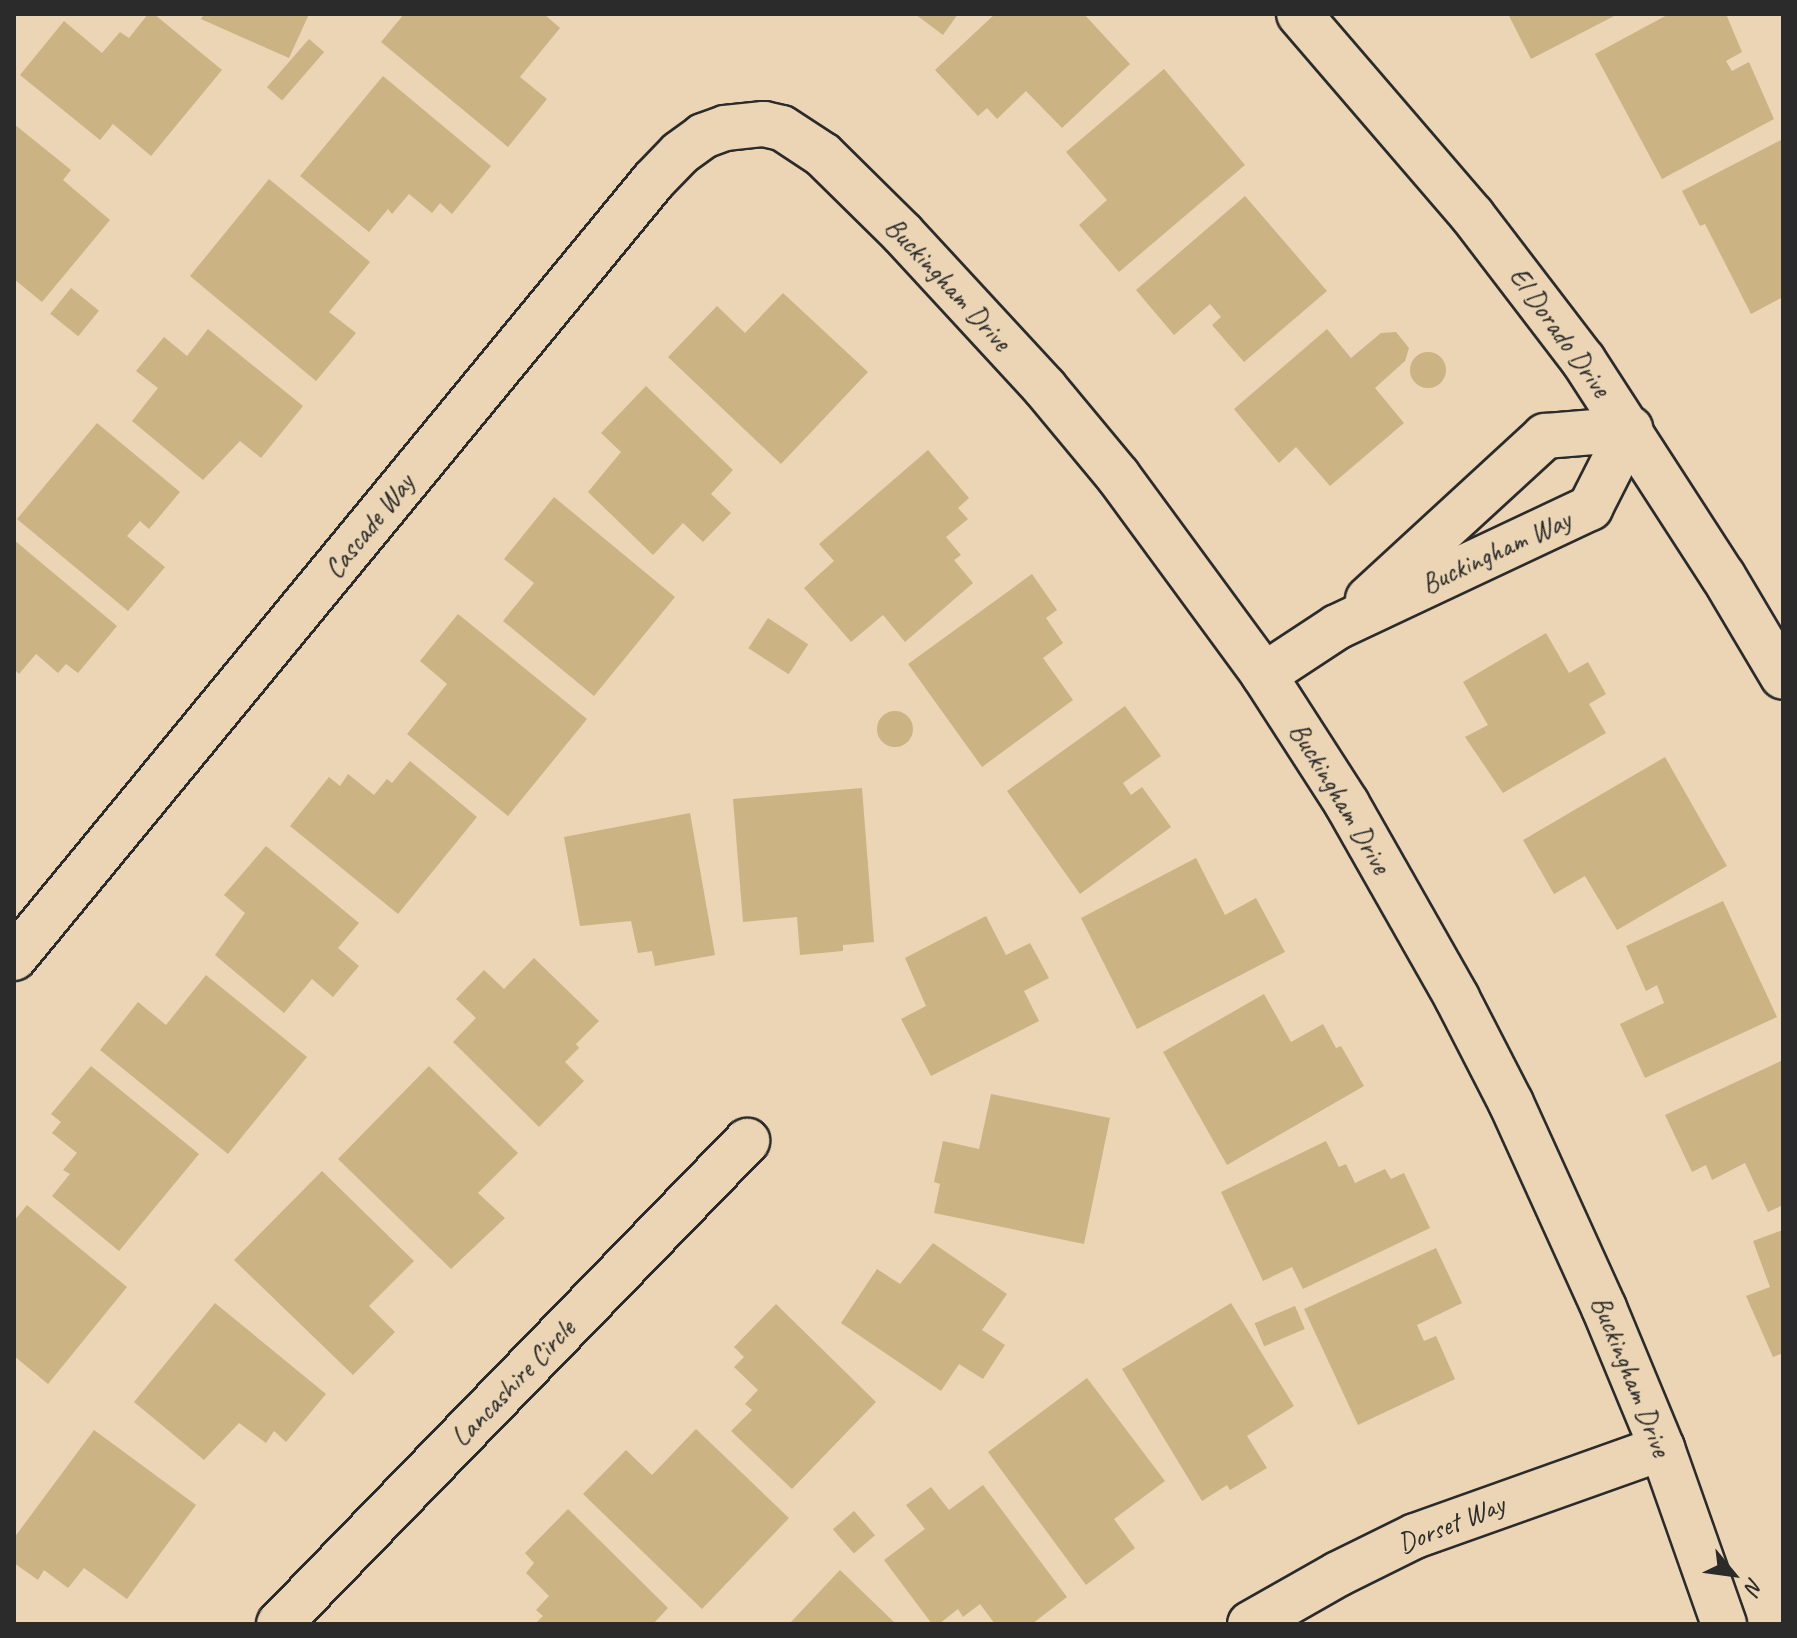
<!DOCTYPE html>
<html>
<head>
<meta charset="utf-8">
<style>
	body { margin:0 }
	#map { position:relative; width:1797px; height:1638px; overflow:hidden; background:#ebd5b4; font-family:Caveat,sans-serif }
	div>[style] { position:absolute }
	.building>* { inset:0; background:#ccb383; transform-origin:0 0 }
	.round { border-radius:50% }
	.roads { filter:drop-shadow(2px 0 #2b2b2b) drop-shadow(-2px 0 #2b2b2b) drop-shadow(0 2px #2b2b2b) drop-shadow(0 -2px #2b2b2b) }
	.minor>* { height:44px; margin:-22px; padding:0 22px; transform-origin:22px; border-radius:22px; background:#ebd5b4 }
	.tertiary>* { height:44px; margin:-22px; padding:0 22px; transform-origin:22px; border-radius:22px; background:#ebd5b4 }
	span { translate:-50% -50%; white-space:nowrap; text-align:center; line-height:1.15; -webkit-text-stroke:6px #ebd5b4; paint-order:stroke }
	.street-label { font-size:28px; color:#2b2b2b }
	.frame { position:absolute; inset:0; border:16px solid #2b2b2b; pointer-events:none }
	.north { position:absolute; left:1693px; top:1534px; width:80px; height:80px; -webkit-text-stroke:6px #ebd5b4; paint-order:stroke; rotate:119deg; font-size:22px; font-weight:700; line-height:32px; text-align:center; color:#2b2b2b }
	.north::after { content:''; display:block; margin:auto; width:28px; height:36px; background:#2b2b2b; clip-path:polygon(50% 0,100% 100%,50% 72%,0 100%) }
</style>
</head>
<body>
<div id="map">
	<div class="building">
		<div style="clip-path:polygon(148px 14px,154px 14px,222px 70px,151px 156px,113px 124px,100px 140px,20px 75px,64px 21px,102px 53px,120px 32px,129px 38px)"></div>
		<div style="clip-path:polygon(204px 14px,309px 14px,289px 58px,201px 19px)"></div>
		<div style="clip-path:polygon(404px 14px,544px 14px,560px 28px,520px 77px,547px 99px,508px 147px,381px 42px)"></div>
		<div style="clip-path:polygon(915px 14px,958px 14px,943px 35px)"></div>
		<div style="clip-path:polygon(995px 14px,1084px 14px,1130px 64px,1062px 128px,1026px 91px,997px 119px,987px 108px,978px 116px,935px 70px)"></div>
		<div style="clip-path:polygon(1508px 14px,1618px 14px,1531px 59px)"></div>
		<div style="clip-path:polygon(1669px 14px,1726px 14px,1742px 52px,1726px 61px,1732px 71px,1749px 62px,1774px 119px,1662px 179px,1595px 54px)"></div>
		<div style="left:309px;top:39px;width:20px;height:64px;rotate:41deg"></div>
		<div style="clip-path:polygon(1164px 69px,1245px 165px,1119px 272px,1079px 225px,1107px 200px,1066px 152px)"></div>
		<div style="clip-path:polygon(383px 76px,491px 166px,452px 214px,440px 203px,432px 213px,409px 194px,392px 214px,388px 209px,369px 232px,300px 176px)"></div>
		<div style="clip-path:polygon(14px 124px,71px 170px,63px 180px,110px 220px,42px 302px,14px 279px)"></div>
		<div style="clip-path:polygon(1783px 139px,1783px 297px,1751px 314px,1705px 224px,1700px 226px,1682px 191px)"></div>
		<div style="clip-path:polygon(269px 179px,370px 262px,329px 312px,356px 333px,316px 381px,190px 276px)"></div>
		<div style="clip-path:polygon(1245px 196px,1327px 291px,1244px 362px,1212px 325px,1221px 317px,1210px 304px,1174px 335px,1136px 290px)"></div>
		<div style="left:71px;top:288px;width:36px;height:33px;rotate:39deg"></div>
		<div style="clip-path:polygon(783px 293px,868px 372px,781px 464px,668px 357px,717px 306px,745px 333px)"></div>
		<div style="clip-path:polygon(208px 329px,303px 406px,261px 458px,240px 441px,203px 480px,132px 421px,158px 388px,136px 371px,164px 337px,187px 356px)"></div>
		<div style="clip-path:polygon(1327px 329px,1351px 358px,1381px 333px,1396px 332px,1409px 348px,1405px 361px,1375px 388px,1404px 423px,1330px 486px,1296px 447px,1279px 463px,1234px 409px)"></div>
		<div class="round" style="left:1410px;top:352px;width:36px;height:36px"></div>
		<div style="clip-path:polygon(646px 386px,733px 470px,711px 494px,731px 513px,703px 542px,683px 523px,653px 555px,588px 492px,621px 452px,601px 433px)"></div>
		<div style="clip-path:polygon(97px 423px,180px 492px,149px 529px,140px 521px,127px 536px,165px 567px,128px 611px,17px 519px)"></div>
		<div style="clip-path:polygon(928px 450px,969px 498px,958px 508px,968px 519px,946px 537px,961px 555px,954px 560px,973px 583px,905px 642px,883px 615px,851px 642px,804px 588px,834px 561px,819px 544px)"></div>
		<div style="clip-path:polygon(554px 497px,675px 597px,594px 696px,503px 621px,534px 583px,504px 559px)"></div>
		<div style="clip-path:polygon(14px 540px,117px 626px,78px 673px,66px 664px,58px 673px,36px 654px,19px 674px,14px 669px)"></div>
		<div style="clip-path:polygon(1032px 574px,1057px 610px,1046px 618px,1063px 643px,1043px 658px,1073px 700px,982px 767px,908px 664px)"></div>
		<div style="clip-path:polygon(458px 614px,587px 719px,508px 816px,407px 734px,447px 684px,420px 661px)"></div>
		<div style="left:768px;top:618px;width:48px;height:36px;rotate:33deg"></div>
		<div style="clip-path:polygon(1546px 633px,1569px 673px,1588px 662px,1606px 694px,1589px 704px,1606px 733px,1503px 793px,1465px 737px,1488px 725px,1463px 682px)"></div>
		<div style="clip-path:polygon(1125px 706px,1161px 756px,1123px 783px,1131px 795px,1142px 787px,1171px 827px,1080px 894px,1007px 791px)"></div>
		<div class="round" style="left:877px;top:711px;width:36px;height:36px"></div>
		<div style="clip-path:polygon(1665px 757px,1727px 866px,1617px 930px,1585px 876px,1554px 894px,1523px 840px)"></div>
		<div style="clip-path:polygon(410px 761px,477px 817px,398px 914px,290px 826px,329px 777px,340px 786px,348px 774px,374px 795px,387px 779px,392px 783px)"></div>
		<div style="clip-path:polygon(862px 788px,874px 942px,843px 945px,843px 951px,800px 955px,797px 917px,743px 922px,733px 799px)"></div>
		<div style="clip-path:polygon(690px 813px,715px 955px,655px 966px,652px 951px,638px 953px,631px 921px,580px 926px,564px 837px)"></div>
		<div style="clip-path:polygon(266px 846px,359px 923px,338px 948px,359px 966px,333px 997px,312px 979px,284px 1013px,215px 955px,245px 913px,224px 895px)"></div>
		<div style="clip-path:polygon(1196px 858px,1225px 915px,1256px 898px,1285px 952px,1137px 1029px,1081px 918px)"></div>
		<div style="clip-path:polygon(1723px 901px,1777px 1017px,1645px 1078px,1620px 1024px,1664px 1003px,1657px 985px,1646px 991px,1626px 946px)"></div>
		<div style="clip-path:polygon(986px 916px,1006px 955px,1030px 943px,1049px 978px,1024px 991px,1039px 1021px,931px 1076px,901px 1019px,926px 1006px,905px 958px)"></div>
		<div style="clip-path:polygon(534px 958px,599px 1021px,576px 1044px,579px 1048px,565px 1062px,584px 1081px,539px 1127px,453px 1042px,476px 1018px,456px 999px,484px 970px,504px 989px)"></div>
		<div style="clip-path:polygon(206px 975px,307px 1057px,228px 1154px,100px 1050px,138px 1002px,166px 1025px)"></div>
		<div style="clip-path:polygon(1264px 994px,1291px 1042px,1323px 1024px,1336px 1048px,1341px 1046px,1364px 1086px,1227px 1165px,1163px 1052px)"></div>
		<div style="clip-path:polygon(1783px 1060px,1783px 1205px,1768px 1212px,1745px 1163px,1712px 1180px,1706px 1165px,1692px 1172px,1665px 1115px)"></div>
		<div style="clip-path:polygon(91px 1066px,199px 1154px,119px 1251px,52px 1196px,70px 1174px,63px 1170px,77px 1153px,52px 1133px,61px 1122px,51px 1114px)"></div>
		<div style="clip-path:polygon(429px 1066px,518px 1153px,478px 1193px,505px 1218px,451px 1269px,338px 1159px)"></div>
		<div style="clip-path:polygon(991px 1094px,1110px 1118px,1084px 1244px,934px 1213px,940px 1184px,934px 1182px,943px 1141px,979px 1149px)"></div>
		<div style="clip-path:polygon(1326px 1141px,1339px 1167px,1346px 1164px,1355px 1183px,1385px 1169px,1391px 1179px,1404px 1173px,1430px 1228px,1303px 1289px,1292px 1267px,1263px 1281px,1221px 1192px)"></div>
		<div style="clip-path:polygon(322px 1171px,414px 1261px,369px 1306px,395px 1332px,353px 1375px,234px 1260px)"></div>
		<div style="clip-path:polygon(27px 1205px,127px 1287px,48px 1384px,14px 1356px,14px 1221px)"></div>
		<div style="clip-path:polygon(1783px 1230px,1783px 1353px,1773px 1357px,1746px 1296px,1770px 1287px,1753px 1241px)"></div>
		<div style="clip-path:polygon(933px 1243px,1007px 1294px,982px 1330px,1005px 1345px,983px 1379px,959px 1364px,941px 1391px,841px 1323px,877px 1269px,900px 1284px)"></div>
		<div style="clip-path:polygon(1436px 1248px,1462px 1303px,1417px 1325px,1424px 1341px,1436px 1336px,1455px 1379px,1358px 1425px,1304px 1309px)"></div>
		<div style="clip-path:polygon(215px 1303px,326px 1394px,286px 1442px,274px 1431px,266px 1443px,239px 1423px,204px 1460px,134px 1402px)"></div>
		<div style="clip-path:polygon(1231px 1303px,1294px 1406px,1247px 1436px,1267px 1468px,1230px 1490px,1227px 1485px,1202px 1501px,1122px 1369px)"></div>
		<div style="clip-path:polygon(776px 1304px,876px 1402px,792px 1489px,731px 1431px,752px 1410px,745px 1404px,758px 1390px,734px 1367px,744px 1357px,734px 1347px)"></div>
		<div style="left:1295px;top:1306px;width:25px;height:44px;rotate:67deg"></div>
		<div style="clip-path:polygon(1087px 1378px,1165px 1481px,1114px 1519px,1135px 1548px,1086px 1585px,988px 1452px)"></div>
		<div style="clip-path:polygon(696px 1429px,789px 1518px,702px 1609px,583px 1494px,626px 1450px,652px 1475px)"></div>
		<div style="clip-path:polygon(94px 1430px,196px 1505px,127px 1599px,84px 1568px,68px 1588px,44px 1570px,38px 1580px,14px 1563px,14px 1538px)"></div>
		<div style="clip-path:polygon(983px 1485px,1067px 1597px,1032px 1624px,995px 1624px,980px 1604px,963px 1617px,958px 1609px,939px 1624px,932px 1624px,884px 1560px,925px 1529px,906px 1505px,931px 1487px,949px 1510px)"></div>
		<div style="clip-path:polygon(568px 1509px,668px 1608px,653px 1624px,535px 1624px,543px 1616px,536px 1610px,549px 1596px,526px 1573px,534px 1563px,525px 1553px)"></div>
		<div style="left:854px;top:1511px;width:32px;height:28px;rotate:49deg"></div>
		<div style="clip-path:polygon(840px 1570px,896px 1624px,789px 1624px)"></div>
	</div>
	<div class="roads">
		<div class="minor">
			<div style="left:1368px;top:599px;width:241px;rotate:-42.6deg"></div>
			<div style="left:1545px;top:436px;width:85px;rotate:-4.7deg"></div>
			<div style="left:1264px;top:675px;width:87px;rotate:-33.3deg"></div>
			<div style="left:1337px;top:627px;width:280px;rotate:-25.2deg"></div>
			<div style="left:1590px;top:508px;width:89px;rotate:-63.1deg"></div>
			<div style="left:14px;top:958px;width:1007px;rotate:-50.56deg"></div>
			<div style="left:654px;top:180px;width:37px;rotate:-46deg"></div>
			<div style="left:680px;top:153px;width:29px;rotate:-36deg"></div>
			<div style="left:703px;top:136px;width:23px;rotate:-20deg"></div>
			<div style="left:725px;top:128px;width:39px;rotate:-6deg"></div>
			<div style="left:764px;top:124px;width:18px;rotate:13deg"></div>
			<div style="left:782px;top:128px;width:49px;rotate:33.4deg"></div>
			<div style="left:823px;top:155px;width:112px;rotate:44.6deg"></div>
			<div style="left:903px;top:234px;width:209px;rotate:47.3deg"></div>
			<div style="left:1045px;top:388px;width:114px;rotate:50.3deg"></div>
			<div style="left:1118px;top:476px;width:247px;rotate:53.7deg"></div>
			<div style="left:1264px;top:675px;width:153px;rotate:57.2deg"></div>
			<div style="left:1347px;top:804px;width:223px;rotate:60.4deg"></div>
			<div style="left:1457px;top:998px;width:118px;rotate:62.8deg"></div>
			<div style="left:1511px;top:1103px;width:225px;rotate:65.6deg"></div>
			<div style="left:1604px;top:1308px;width:152px;rotate:67.5deg"></div>
			<div style="left:1662px;top:1448px;width:187px;rotate:70.6deg"></div>
			<div style="left:279px;top:1624px;width:673px;rotate:-45.9deg"></div>
			<div style="left:1250px;top:1624px;width:101px;rotate:-29.6deg"></div>
			<div style="left:1338px;top:1574px;width:86px;rotate:-26.3deg"></div>
			<div style="left:1415px;top:1536px;width:262px;rotate:-19.6deg"></div>
		</div>
		<div class="tertiary">
			<div style="left:1299px;top:14px;width:265px;rotate:49.3deg"></div>
			<div style="left:1472px;top:215px;width:183px;rotate:52.6deg"></div>
			<div style="left:1583px;top:360px;width:257px;rotate:57.1deg"></div>
			<div style="left:1723px;top:576px;width:117px;rotate:59.3deg"></div>
		</div>
	</div>
	<div class="street-label">
		<span style="left:948px;top:284px;rotate:47deg">Buckingham Drive</span>
		<span style="left:1560px;top:332px;rotate:54deg">El Dorado Drive</span>
		<span style="left:369px;top:526px;rotate:-51deg">Cascade Way</span>
		<span style="left:1496px;top:552px;rotate:-25deg">Buckingham Way</span>
		<span style="left:1340px;top:798px;rotate:59deg">Buckingham Drive</span>
		<span style="left:1631px;top:1376px;rotate:68deg">Buckingham Drive</span>
		<span style="left:513px;top:1383px;rotate:-46deg">Lancashire Circle</span>
		<span style="left:1451px;top:1524px;rotate:-22deg">Dorset Way</span>
	</div>
	<div class="frame"></div>
	<div class="north">N</div>
</div>
</body>
</html>
